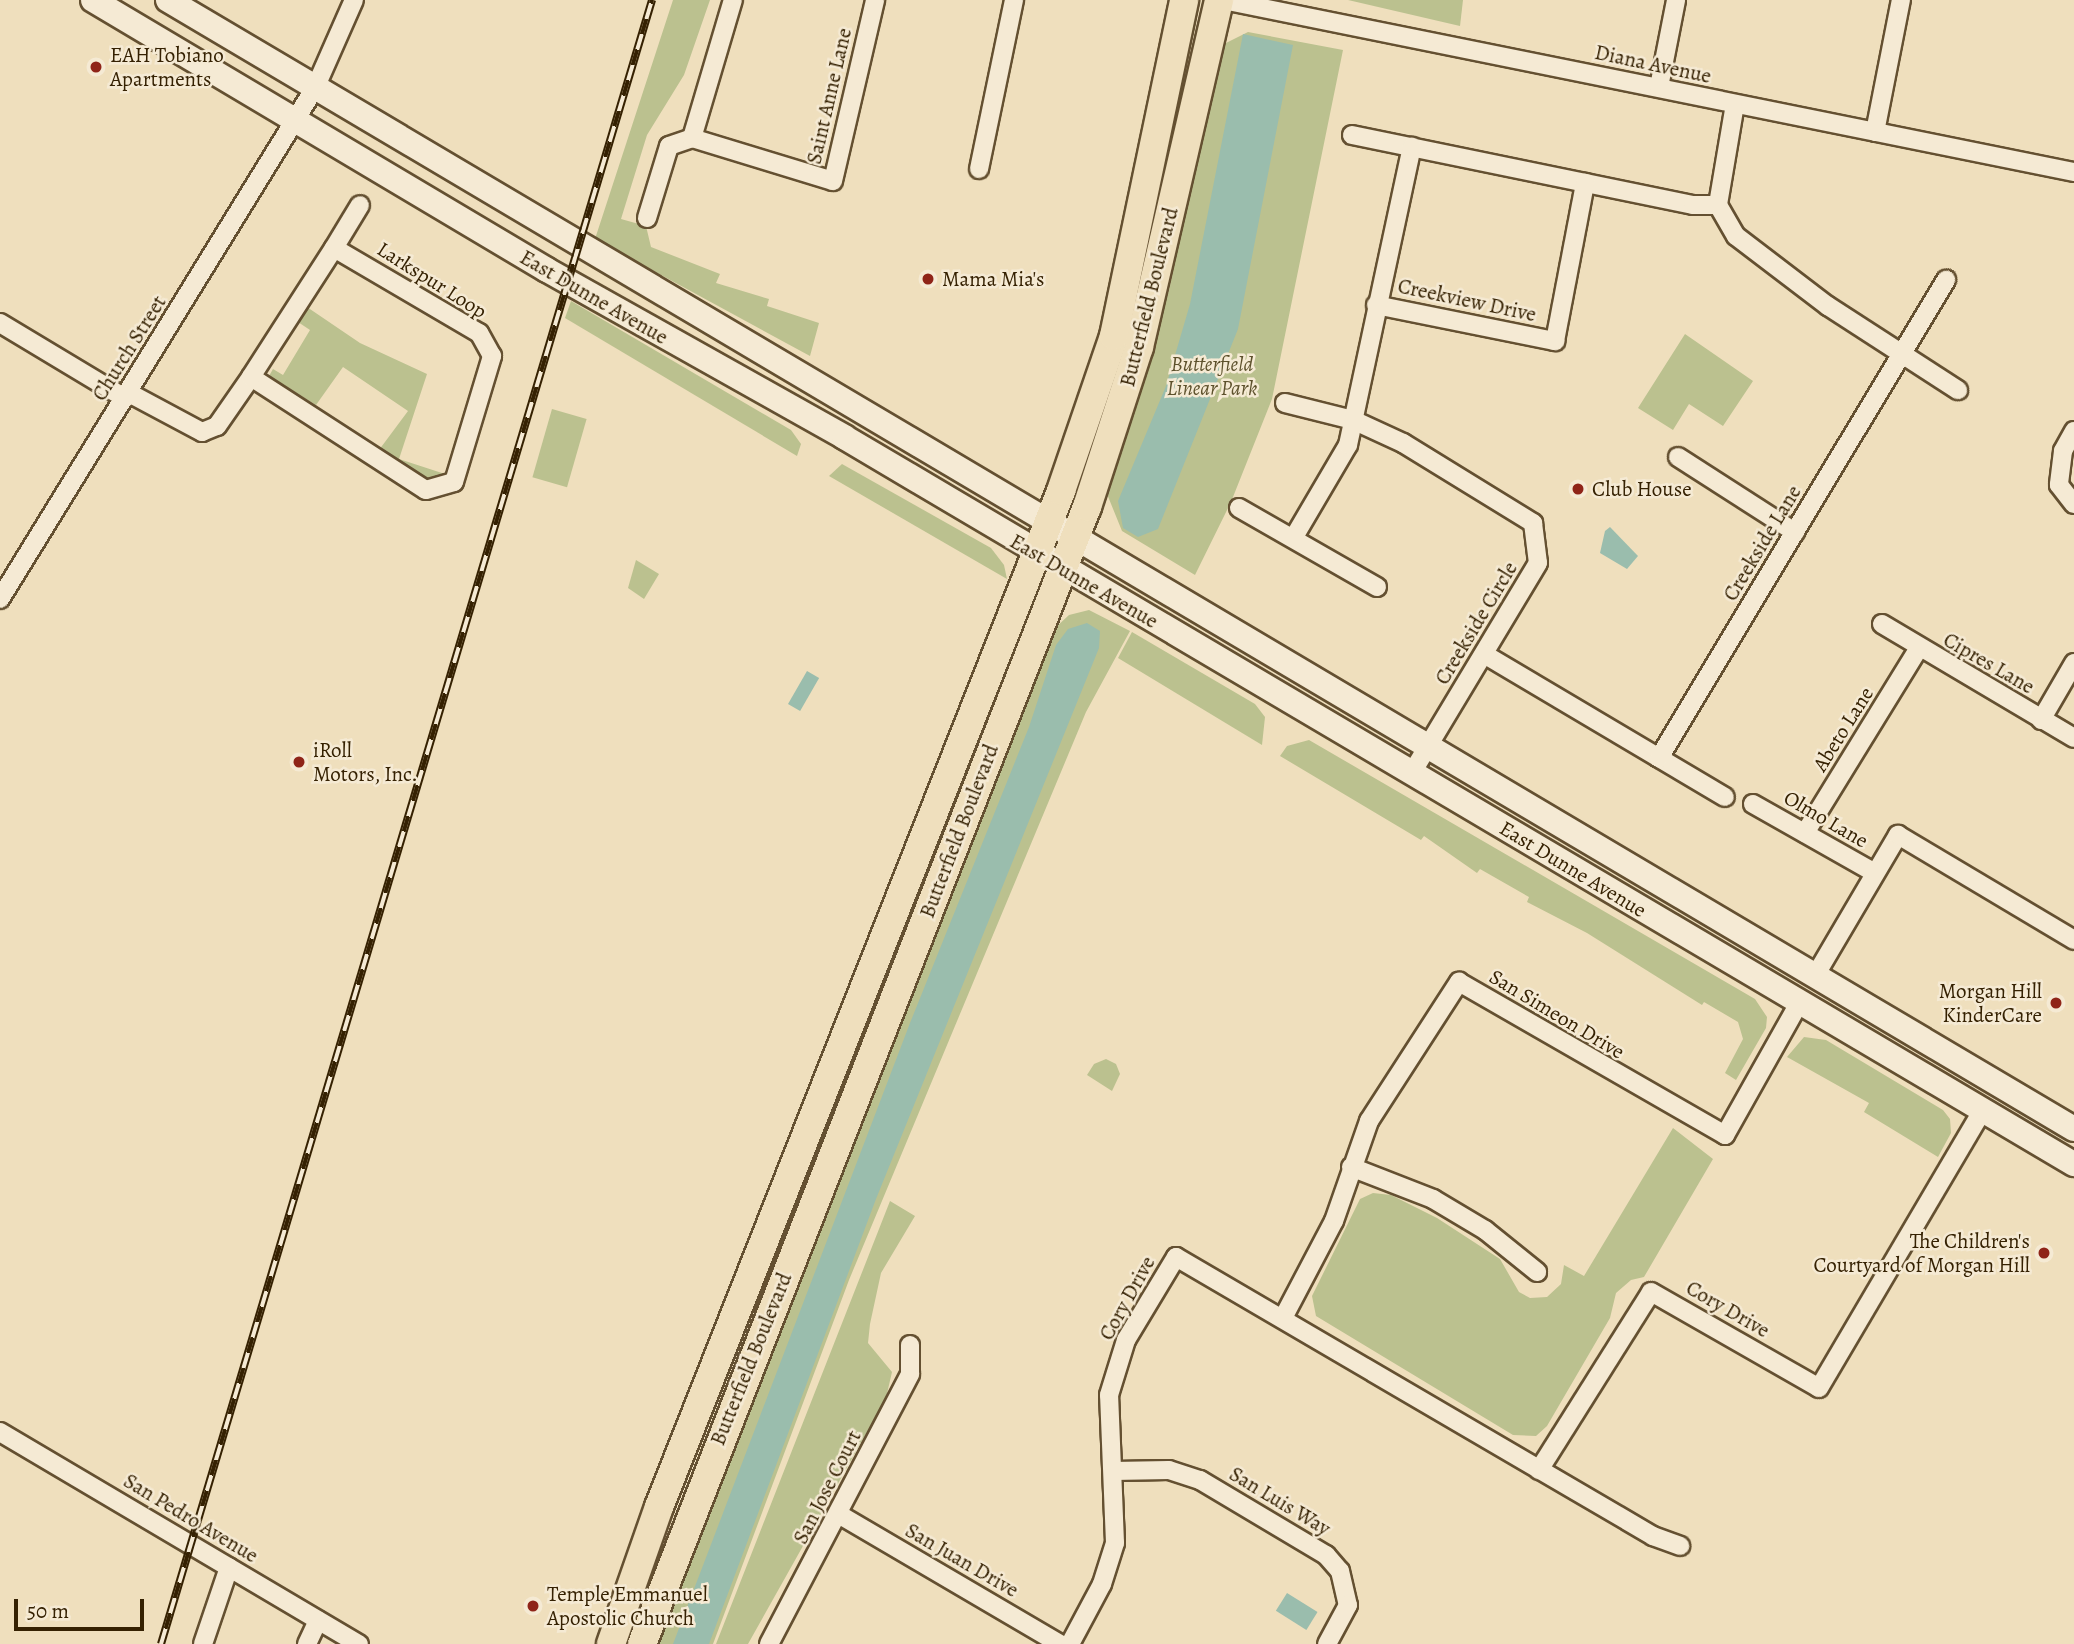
<!DOCTYPE html>
<html>
<head>
<meta charset="utf-8">
<style>
	body { margin:0 }
	#map { position:relative; width:2074px; height:1644px; overflow:hidden; background:#efdfbd; font-family:Alegreya,serif }
	div>[style] { position:absolute }
	.green>* { inset:0; background:#bbc18f; transform-origin:0 0 }
	.water>* { inset:0; background:#9abdad; transform-origin:0 0 }
	.roads { filter:drop-shadow(2px 0 #645031) drop-shadow(-2px 0 #645031) drop-shadow(0 2px #645031) drop-shadow(0 -2px #645031) }
	.street>* { height:18px; margin:-9px; padding:0 9px; transform-origin:9px; border-radius:9px; background:#f5ead4 }
	.secondary>* { height:24px; margin:-12px; padding:0 12px; transform-origin:12px; border-radius:12px; background:#f5ead4 }
	.primary>* { height:28px; margin:-14px; padding:0 14px; transform-origin:14px; border-radius:14px; background:#efdfbd }
	.rail>* { height:8px; margin-top:-4px; transform-origin:0; background:repeating-linear-gradient(90deg,#f5ead4 0 16px,#352102 0 32px); box-sizing:border-box; border-block:2px solid #352102 }
	.dots>* { width:19px; height:19px; translate:-50% -50%; box-sizing:border-box; border:4px solid #f5ead4; border-radius:50% }
	span { translate:-50% -50%; white-space:nowrap; text-align:center; line-height:1.15; -webkit-text-stroke:5px #f5ead4; paint-order:stroke }
	.poi-label { font-size:21px; color:#352102 }
	.left { translate:0 -50%; text-align:left }
	.right { translate:-100% -50%; text-align:right }
	.street-label { font-size:21px; color:#352102 }
	.park-label { font-size:21px; color:#5d512c; font-style:italic }
	.scale { position:absolute; left:14px; top:1599px; width:130px; height:32px; box-sizing:border-box; border:4px solid #352102; border-top:0; padding-left:9px; font-size:21px; line-height:24px; white-space:nowrap; color:#352102; -webkit-text-stroke:5px #f5ead4; paint-order:stroke }
</style>
</head>
<body>
<div id="map">
	<div class="green">
		<div style="clip-path:polygon(673px 0,710px 0,684px 75px,647px 135px,621px 219px,646px 226px,651px 247px,720px 274px,716px 283px,769px 299px,767px 306px,819px 323px,810px 356px,595px 239px)"></div>
		<div style="clip-path:polygon(1348px 0,1463px 0,1460px 26px)"></div>
		<div style="clip-path:polygon(1248px 32px,1343px 50px,1272px 399px,1231px 502px,1195px 575px,1122px 531px,1107px 494px,1169px 290px,1220px 46px)"></div>
		<div style="clip-path:polygon(571px 301px,791px 430px,801px 444px,797px 456px,565px 318px)"></div>
		<div style="clip-path:polygon(304px 305px,360px 343px,427px 374px,399px 459px,445px 474px,439px 480px,432px 481px,379px 450px,408px 411px,343px 367px,316px 405px,269px 376px,273px 369px,283px 375px,310px 330px,295px 320px)"></div>
		<div style="clip-path:polygon(1685px 334px,1753px 381px,1723px 426px,1689px 404px,1673px 430px,1638px 408px)"></div>
		<div style="left:552px;top:409px;width:36px;height:71px;rotate:16deg"></div>
		<div style="clip-path:polygon(842px 464px,991px 548px,1004px 565px,1007px 579px,829px 476px)"></div>
		<div style="clip-path:polygon(636px 560px,659px 574px,644px 599px,628px 588px)"></div>
		<div style="clip-path:polygon(1089px 610px,1130px 631px,1086px 712px,849px 1280px,713px 1644px,654px 1644px,1054px 629px,1069px 615px)"></div>
		<div style="clip-path:polygon(1132px 632px,1255px 704px,1265px 717px,1262px 745px,1118px 658px)"></div>
		<div style="clip-path:polygon(1309px 740px,1755px 999px,1767px 1017px,1766px 1028px,1736px 1080px,1725px 1073px,1743px 1039px,1738px 1022px,1704px 1002px,1702px 1005px,1587px 933px,1527px 902px,1529px 897px,1480px 869px,1477px 873px,1424px 836px,1421px 840px,1280px 756px,1287px 746px)"></div>
		<div style="clip-path:polygon(1804px 1037px,1826px 1040px,1943px 1110px,1950px 1119px,1951px 1133px,1938px 1157px,1864px 1112px,1869px 1103px,1787px 1057px)"></div>
		<div style="clip-path:polygon(1106px 1059px,1116px 1064px,1120px 1074px,1112px 1091px,1087px 1075px,1094px 1064px)"></div>
		<div style="clip-path:polygon(1673px 1128px,1713px 1159px,1644px 1277px,1631px 1280px,1616px 1293px,1610px 1318px,1547px 1426px,1536px 1436px,1513px 1435px,1316px 1316px,1312px 1296px,1360px 1199px,1373px 1193px,1391px 1195px,1437px 1218px,1500px 1259px,1519px 1292px,1530px 1298px,1547px 1297px,1561px 1284px,1564px 1265px,1584px 1276px)"></div>
		<div style="clip-path:polygon(890px 1201px,915px 1216px,881px 1273px,870px 1324px,868px 1343px,892px 1372px,886px 1398px,748px 1644px,716px 1644px)"></div>
	</div>
	<div class="water">
		<div style="clip-path:polygon(1243px 34px,1293px 45px,1238px 329px,1158px 529px,1138px 537px,1123px 528px,1118px 501px,1166px 386px,1190px 304px)"></div>
		<div style="clip-path:polygon(1610px 527px,1638px 556px,1627px 569px,1600px 553px,1605px 531px)"></div>
		<div style="clip-path:polygon(1087px 623px,1100px 631px,1099px 648px,876px 1199px,709px 1644px,673px 1644px,910px 1023px,1029px 727px,1056px 645px,1068px 629px)"></div>
		<div style="left:807px;top:671px;width:14px;height:38px;rotate:30deg"></div>
		<div style="left:1287px;top:1593px;width:36px;height:21px;rotate:32deg"></div>
	</div>
	<div class="roads">
		<div class="street">
			<div style="left:1223px;top:0;width:868px;rotate:11.43deg"></div>
			<div style="left:1659px;top:87px;width:89px;rotate:-78.9deg"></div>
			<div style="left:1735px;top:104px;width:102px;rotate:99.6deg"></div>
			<div style="left:1718px;top:205px;width:36px;rotate:60deg"></div>
			<div style="left:1736px;top:236px;width:116px;rotate:37.3deg"></div>
			<div style="left:1828px;top:306px;width:155px;rotate:32.9deg"></div>
			<div style="left:1875px;top:132px;width:135px;rotate:-78.9deg"></div>
			<div style="left:1352px;top:135px;width:348px;rotate:11.6deg"></div>
			<div style="left:1693px;top:205px;width:25px"></div>
			<div style="left:692px;top:138px;width:147px;rotate:17deg"></div>
			<div style="left:833px;top:181px;width:186px;rotate:-76.9deg"></div>
			<div style="left:979px;top:169px;width:173px;rotate:-78.3deg"></div>
			<div style="left:647px;top:218px;width:75px;rotate:-73deg"></div>
			<div style="left:669px;top:146px;width:24px;rotate:-19deg"></div>
			<div style="left:692px;top:138px;width:144px;rotate:-73.5deg"></div>
			<div style="left:334px;top:248px;width:50px;rotate:-58.8deg"></div>
			<div style="left:1376px;top:305px;width:183px;rotate:11.4deg"></div>
			<div style="left:1555px;top:341px;width:161px;rotate:-79.2deg"></div>
			<div style="left:0;top:323px;width:146px;rotate:31deg"></div>
			<div style="left:129px;top:393px;width:83px;rotate:28.1deg"></div>
			<div style="left:202px;top:432px;width:16px;rotate:-22deg"></div>
			<div style="left:217px;top:426px;width:60px;rotate:-55.2deg"></div>
			<div style="left:251px;top:377px;width:208px;rotate:32.9deg"></div>
			<div style="left:426px;top:490px;width:29px;rotate:-16deg"></div>
			<div style="left:454px;top:482px;width:132px;rotate:-73.2deg"></div>
			<div style="left:492px;top:356px;width:26px;rotate:-119deg"></div>
			<div style="left:479px;top:333px;width:168px;rotate:-149.6deg"></div>
			<div style="left:334px;top:248px;width:153px;rotate:122.8deg"></div>
			<div style="left:1285px;top:403px;width:70px;rotate:14deg"></div>
			<div style="left:1353px;top:420px;width:55px;rotate:24.7deg"></div>
			<div style="left:1403px;top:443px;width:153px;rotate:31.6deg"></div>
			<div style="left:1533px;top:523px;width:40px;rotate:82.9deg"></div>
			<div style="left:1538px;top:563px;width:245px;rotate:121deg"></div>
			<div style="left:2074px;top:431px;width:23px;rotate:119deg"></div>
			<div style="left:2063px;top:451px;width:34px;rotate:97deg"></div>
			<div style="left:2059px;top:485px;width:24px;rotate:52deg"></div>
			<div style="left:1678px;top:457px;width:139px;rotate:32.7deg"></div>
			<div style="left:1239px;top:508px;width:159px;rotate:29.8deg"></div>
			<div style="left:1294px;top:537px;width:107px;rotate:-59.6deg"></div>
			<div style="left:1348px;top:445px;width:305px;rotate:-77.9deg"></div>
			<div style="left:0;top:599px;width:603px;rotate:-58.37deg"></div>
			<div style="left:316px;top:86px;width:94px;rotate:-66.2deg"></div>
			<div style="left:1882px;top:624px;width:223px;rotate:30.7deg"></div>
			<div style="left:1484px;top:654px;width:280px;rotate:30.7deg"></div>
			<div style="left:2041px;top:720px;width:66px;rotate:-59.9deg"></div>
			<div style="left:1659px;top:758px;width:558px;rotate:-59.02deg"></div>
			<div style="left:1753px;top:804px;width:140px;rotate:29.5deg"></div>
			<div style="left:1805px;top:833px;width:217px;rotate:-58.4deg"></div>
			<div style="left:1815px;top:976px;width:164px;rotate:-59.5deg"></div>
			<div style="left:1898px;top:835px;width:205px;rotate:30.8deg"></div>
			<div style="left:1351px;top:1167px;width:88px;rotate:21.3deg"></div>
			<div style="left:1433px;top:1199px;width:61px;rotate:30.8deg"></div>
			<div style="left:1485px;top:1230px;width:67px;rotate:38.9deg"></div>
			<div style="left:1283px;top:1318px;width:110px;rotate:-62.3deg"></div>
			<div style="left:1334px;top:1221px;width:106px;rotate:-70.7deg"></div>
			<div style="left:1369px;top:1121px;width:166px;rotate:-57.1deg"></div>
			<div style="left:1459px;top:982px;width:307px;rotate:29.9deg"></div>
			<div style="left:1725px;top:1135px;width:151px;rotate:-60.7deg"></div>
			<div style="left:0;top:1432px;width:417px;rotate:30.6deg"></div>
			<div style="left:1539px;top:1470px;width:210px;rotate:-57.8deg"></div>
			<div style="left:1651px;top:1292px;width:193px;rotate:29.7deg"></div>
			<div style="left:1819px;top:1388px;width:321px;rotate:-59.5deg"></div>
			<div style="left:1113px;top:1471px;width:56px;rotate:-1deg"></div>
			<div style="left:1169px;top:1470px;width:33px;rotate:18deg"></div>
			<div style="left:1200px;top:1480px;width:147px;rotate:30.8deg"></div>
			<div style="left:1326px;top:1555px;width:21px;rotate:49deg"></div>
			<div style="left:1340px;top:1571px;width:35px;rotate:77deg"></div>
			<div style="left:1348px;top:1605px;width:44px;rotate:118.3deg"></div>
			<div style="left:840px;top:1515px;width:255px;rotate:30.4deg"></div>
			<div style="left:203px;top:1644px;width:81px;rotate:-71.3deg"></div>
			<div style="left:307px;top:1644px;width:26px;rotate:-65deg"></div>
			<div style="left:769px;top:1644px;width:305px;rotate:-62.4deg"></div>
			<div style="left:910px;top:1374px;width:29px;rotate:-90deg"></div>
			<div style="left:1070px;top:1644px;width:68px;rotate:-61.9deg"></div>
			<div style="left:1102px;top:1584px;width:43px;rotate:-72.4deg"></div>
			<div style="left:1115px;top:1543px;width:148px;rotate:-92.3deg"></div>
			<div style="left:1109px;top:1395px;width:58px;rotate:-72.8deg"></div>
			<div style="left:1126px;top:1340px;width:97px;rotate:-58.9deg"></div>
			<div style="left:1176px;top:1257px;width:553px;rotate:30.32deg"></div>
			<div style="left:1653px;top:1536px;width:29px;rotate:20deg"></div>
		</div>
		<div class="secondary">
			<div style="left:93px;top:0;width:528px;rotate:30.74deg"></div>
			<div style="left:547px;top:270px;width:341px;rotate:29.3deg"></div>
			<div style="left:844px;top:437px;width:1429px;rotate:30.59deg"></div>
			<div style="left:168px;top:0;width:2215px;rotate:30.64deg"></div>
		</div>
		<div class="primary">
			<div style="left:611px;top:1644px;width:145px;rotate:-70.7deg"></div>
			<div style="left:659px;top:1507px;width:1093px;rotate:-68.41deg"></div>
			<div style="left:1061px;top:491px;width:164px;rotate:-71.1deg"></div>
			<div style="left:1114px;top:336px;width:343px;rotate:-78.2deg"></div>
			<div style="left:642px;top:1644px;width:1221px;rotate:-68.63deg"></div>
			<div style="left:1087px;top:507px;width:168px;rotate:-72deg"></div>
			<div style="left:1139px;top:347px;width:356px;rotate:-77deg"></div>
		</div>
	</div>
	<div class="rail">
		<div style="left:161px;top:1644px;width:1716px;rotate:-73.37deg"></div>
	</div>
	<div class="dots">
		<div style="left:96px;top:67px;background:#8f2418"></div>
		<div style="left:928px;top:279px;background:#8f2418"></div>
		<div style="left:1578px;top:489px;background:#8f2418"></div>
		<div style="left:299px;top:762px;background:#8f2418"></div>
		<div style="left:2056px;top:1003px;background:#8f2418"></div>
		<div style="left:2044px;top:1253px;background:#8f2418"></div>
		<div style="left:533px;top:1606px;background:#8f2418"></div>
	</div>
	<div class="poi-label">
		<span class="left" style="left:110px;top:67px">EAH Tobiano<br>Apartments</span>
		<span class="left" style="left:942px;top:279px">Mama Mia's</span>
		<span class="left" style="left:1592px;top:489px">Club House</span>
		<span class="left" style="left:313px;top:762px">iRoll<br>Motors, Inc.</span>
		<span class="right" style="left:2042px;top:1003px">Morgan Hill<br>KinderCare</span>
		<span class="right" style="left:2030px;top:1253px">The Children's<br>Courtyard of Morgan Hill</span>
		<span class="left" style="left:547px;top:1606px">Temple Emmanuel<br>Apostolic Church</span>
	</div>
	<div class="street-label">
		<span style="left:1653px;top:64px;rotate:12deg">Diana Avenue</span>
		<span style="left:829px;top:96px;rotate:-77deg">Saint Anne Lane</span>
		<span style="left:432px;top:280px;rotate:32deg">Larkspur Loop</span>
		<span style="left:594px;top:297px;rotate:30deg">East Dunne Avenue</span>
		<span style="left:1149px;top:297px;rotate:-76deg">Butterfield Boulevard</span>
		<span style="left:1467px;top:300px;rotate:12deg">Creekview Drive</span>
		<span style="left:129px;top:348px;rotate:-58deg">Church Street</span>
		<span style="left:1762px;top:543px;rotate:-59deg">Creekside Lane</span>
		<span style="left:1084px;top:581px;rotate:30deg">East Dunne Avenue</span>
		<span style="left:1476px;top:623px;rotate:-59deg">Creekside Circle</span>
		<span style="left:1989px;top:663px;rotate:30deg">Cipres Lane</span>
		<span style="left:1843px;top:729px;rotate:-58deg">Abeto Lane</span>
		<span style="left:1826px;top:819px;rotate:30deg">Olmo Lane</span>
		<span style="left:959px;top:831px;rotate:-69deg">Butterfield Boulevard</span>
		<span style="left:1573px;top:869px;rotate:31deg">East Dunne Avenue</span>
		<span style="left:1557px;top:1014px;rotate:31deg">San Simeon Drive</span>
		<span style="left:1127px;top:1298px;rotate:-61deg">Cory Drive</span>
		<span style="left:1728px;top:1309px;rotate:30deg">Cory Drive</span>
		<span style="left:751px;top:1359px;rotate:-68deg">Butterfield Boulevard</span>
		<span style="left:827px;top:1487px;rotate:-63deg">San Jose Court</span>
		<span style="left:1280px;top:1501px;rotate:31deg">San Luis Way</span>
		<span style="left:191px;top:1518px;rotate:31deg">San Pedro Avenue</span>
		<span style="left:962px;top:1560px;rotate:30deg">San Juan Drive</span>
	</div>
	<div class="park-label">
		<span style="left:1212px;top:376px">Butterfield<br>Linear Park</span>
	</div>
	<div class="scale">50 m</div>
</div>
</body>
</html>
